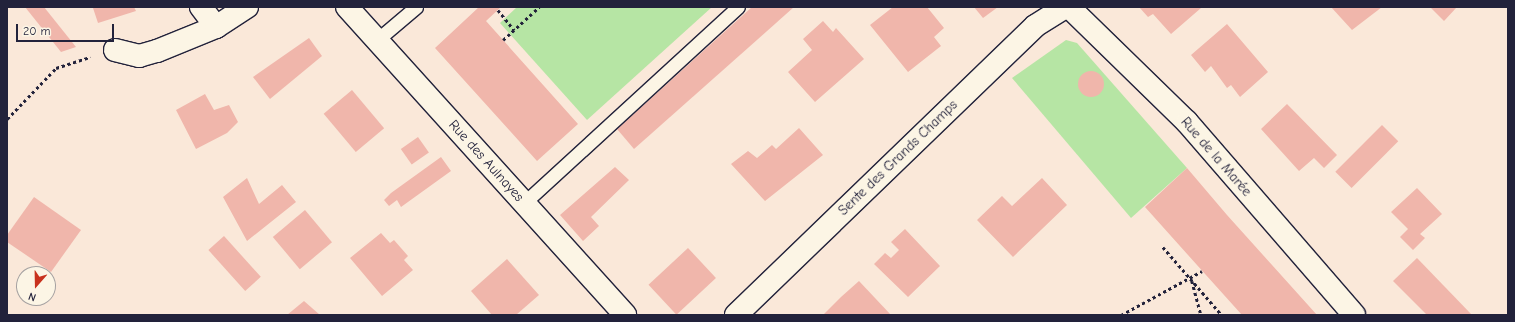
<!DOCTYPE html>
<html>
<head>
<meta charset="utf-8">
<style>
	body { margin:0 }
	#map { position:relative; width:1515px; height:322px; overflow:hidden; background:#fae8d9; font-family:"Comic Neue",sans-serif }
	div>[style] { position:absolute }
	.green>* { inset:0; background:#b6e5a4 }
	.building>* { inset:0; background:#f0b6ab; transform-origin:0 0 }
	.round { border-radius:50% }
	.path>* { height:2.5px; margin-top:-1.25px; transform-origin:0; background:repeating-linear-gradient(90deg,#22223b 0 3px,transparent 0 6px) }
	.roads { filter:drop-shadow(1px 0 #22223b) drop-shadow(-1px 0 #22223b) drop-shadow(0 1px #22223b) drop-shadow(0 -1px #22223b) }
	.lane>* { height:13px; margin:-6.5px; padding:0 6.5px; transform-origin:6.5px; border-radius:6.5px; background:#fcf5e5 }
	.street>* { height:22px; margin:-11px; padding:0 11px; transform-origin:11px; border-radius:11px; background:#fcf5e5 }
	span { translate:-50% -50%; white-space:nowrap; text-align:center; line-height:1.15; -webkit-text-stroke:3px #fcf5e5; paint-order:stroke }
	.street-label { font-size:14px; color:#22223b }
	.frame { position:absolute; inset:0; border:8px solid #22223b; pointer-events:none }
	.north { position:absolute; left:16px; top:266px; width:40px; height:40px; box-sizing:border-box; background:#fcf5e5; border:1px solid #a5a1a1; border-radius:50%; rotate:200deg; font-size:11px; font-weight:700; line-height:16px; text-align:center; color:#22223b }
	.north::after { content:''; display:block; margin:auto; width:14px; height:18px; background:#c8321e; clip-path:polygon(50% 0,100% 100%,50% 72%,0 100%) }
	.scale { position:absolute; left:16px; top:24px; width:98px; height:18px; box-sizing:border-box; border:2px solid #22223b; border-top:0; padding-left:5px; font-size:12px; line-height:14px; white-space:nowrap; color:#22223b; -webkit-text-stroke:3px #fcf5e5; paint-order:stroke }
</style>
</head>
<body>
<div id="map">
	<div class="green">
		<div style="clip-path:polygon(517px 7px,712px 7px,587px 120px,500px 23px)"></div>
		<div style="clip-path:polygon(1066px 40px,1077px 43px,1187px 168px,1131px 218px,1012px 78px)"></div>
	</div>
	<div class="building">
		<div style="clip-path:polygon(25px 7px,44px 7px,76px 47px,61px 52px)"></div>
		<div style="clip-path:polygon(134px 7px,136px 11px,98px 23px,93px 8px)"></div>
		<div style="clip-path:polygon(479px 7px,501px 7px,486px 21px,578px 124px,537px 161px,435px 48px)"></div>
		<div style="clip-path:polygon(752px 7px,794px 7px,634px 149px,617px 129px)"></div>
		<div style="clip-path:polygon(893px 7px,927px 7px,944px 28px,934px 37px,941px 46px,908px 72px,870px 25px)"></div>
		<div style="clip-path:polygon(974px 7px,998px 7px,983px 18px)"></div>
		<div style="clip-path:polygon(1139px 7px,1200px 7px,1201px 8px,1171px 34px,1153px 14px,1148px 17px)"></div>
		<div style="clip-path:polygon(1331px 7px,1382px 7px,1352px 30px)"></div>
		<div style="clip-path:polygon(1430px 7px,1457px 7px,1444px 21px)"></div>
		<div style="clip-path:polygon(823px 21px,833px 32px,836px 28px,864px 59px,815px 102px,788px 72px,812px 50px,803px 39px)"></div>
		<div style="clip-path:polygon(1227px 24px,1268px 72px,1240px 97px,1231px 85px,1227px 88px,1211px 66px,1205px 72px,1191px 55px)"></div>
		<div style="clip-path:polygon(309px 38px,322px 56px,270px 99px,253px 77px)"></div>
		<div class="round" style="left:1078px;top:71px;width:26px;height:26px"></div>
		<div style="left:352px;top:90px;width:50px;height:37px;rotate:50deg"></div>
		<div style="clip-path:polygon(205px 94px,214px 110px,229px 105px,238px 122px,227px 133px,196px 149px,176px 110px)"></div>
		<div style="clip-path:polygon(1287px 104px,1337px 155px,1324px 168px,1314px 158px,1299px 171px,1261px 129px)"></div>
		<div style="left:1382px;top:125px;width:23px;height:66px;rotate:45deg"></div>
		<div style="clip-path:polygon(799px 128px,823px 155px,765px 201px,731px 164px,748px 151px,757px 158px,772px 145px,776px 149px)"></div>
		<div style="left:418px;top:137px;width:19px;height:21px;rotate:55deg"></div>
		<div style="clip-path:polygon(441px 157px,451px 171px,401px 207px,397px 200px,389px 206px,384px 200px,391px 193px)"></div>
		<div style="clip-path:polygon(615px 167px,629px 180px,591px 217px,599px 226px,583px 241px,560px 215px)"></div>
		<div style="clip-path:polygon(1187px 168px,1227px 215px,1317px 315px,1242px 315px,1188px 255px,1145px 207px)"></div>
		<div style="clip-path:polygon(247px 178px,259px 204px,282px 185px,296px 202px,247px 241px,223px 197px)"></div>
		<div style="clip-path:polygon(1042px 178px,1067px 205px,1013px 257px,977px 220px,1002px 196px,1012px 206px)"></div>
		<div style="clip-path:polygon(1417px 188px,1442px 214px,1420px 234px,1425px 238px,1413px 250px,1400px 237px,1408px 229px,1391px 212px)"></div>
		<div style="clip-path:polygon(34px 197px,81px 230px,51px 272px,7px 242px,7px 235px)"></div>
		<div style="left:305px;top:210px;width:42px;height:42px;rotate:50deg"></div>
		<div style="clip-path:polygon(905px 229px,940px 266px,908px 297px,874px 264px,885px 253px,891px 258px,899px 250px,891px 242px)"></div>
		<div style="clip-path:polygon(381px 233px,390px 243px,394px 240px,408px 256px,404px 260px,413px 270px,382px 296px,350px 258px)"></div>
		<div style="left:224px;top:236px;width:55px;height:21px;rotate:48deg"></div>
		<div style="left:688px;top:248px;width:41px;height:54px;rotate:47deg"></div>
		<div style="clip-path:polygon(1417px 258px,1472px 315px,1427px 315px,1393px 281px)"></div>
		<div style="clip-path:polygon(507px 259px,539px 295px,516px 315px,492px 315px,471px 291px)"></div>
		<div style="clip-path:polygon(859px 281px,891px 315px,823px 315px,841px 297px)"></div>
		<div style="clip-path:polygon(304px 301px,320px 315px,287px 315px)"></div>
	</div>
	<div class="path">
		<div style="left:498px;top:10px;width:26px;rotate:51deg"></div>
		<div style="left:503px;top:40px;width:49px;rotate:-42.5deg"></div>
		<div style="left:7px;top:119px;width:71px;rotate:-46.1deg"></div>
		<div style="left:56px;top:68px;width:36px;rotate:-18deg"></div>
		<div style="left:1163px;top:247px;width:90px;rotate:49.1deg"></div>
		<div style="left:1192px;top:281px;width:35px;rotate:75deg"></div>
		<div style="left:1121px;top:315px;width:92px;rotate:-28.5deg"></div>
	</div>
	<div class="roads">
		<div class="lane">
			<div style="left:377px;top:40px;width:51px;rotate:-40.2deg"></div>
			<div style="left:524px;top:203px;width:290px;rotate:-42.5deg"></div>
		</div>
		<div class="street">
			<div style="left:201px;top:7px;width:25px;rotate:53deg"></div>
			<div style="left:347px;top:7px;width:415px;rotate:47.9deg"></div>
			<div style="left:1069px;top:7px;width:165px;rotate:44.3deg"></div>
			<div style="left:1187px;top:122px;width:255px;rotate:49.1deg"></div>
			<div style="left:115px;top:50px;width:25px;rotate:14deg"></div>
			<div style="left:139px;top:56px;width:19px;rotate:-16deg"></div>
			<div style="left:157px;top:51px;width:64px;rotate:-22.1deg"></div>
			<div style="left:216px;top:27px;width:37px;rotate:-33deg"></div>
			<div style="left:736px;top:315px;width:416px;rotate:-44deg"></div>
			<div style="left:1035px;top:26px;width:36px;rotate:-32deg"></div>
		</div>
	</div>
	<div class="street-label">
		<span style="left:1216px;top:157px;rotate:49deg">Rue de la Marée</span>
		<span style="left:898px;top:158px;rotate:-44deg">Sente des Grands Champs</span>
		<span style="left:486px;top:161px;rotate:48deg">Rue des Aulnayes</span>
	</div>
	<div class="frame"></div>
	<div class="north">N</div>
	<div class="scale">20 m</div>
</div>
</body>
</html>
